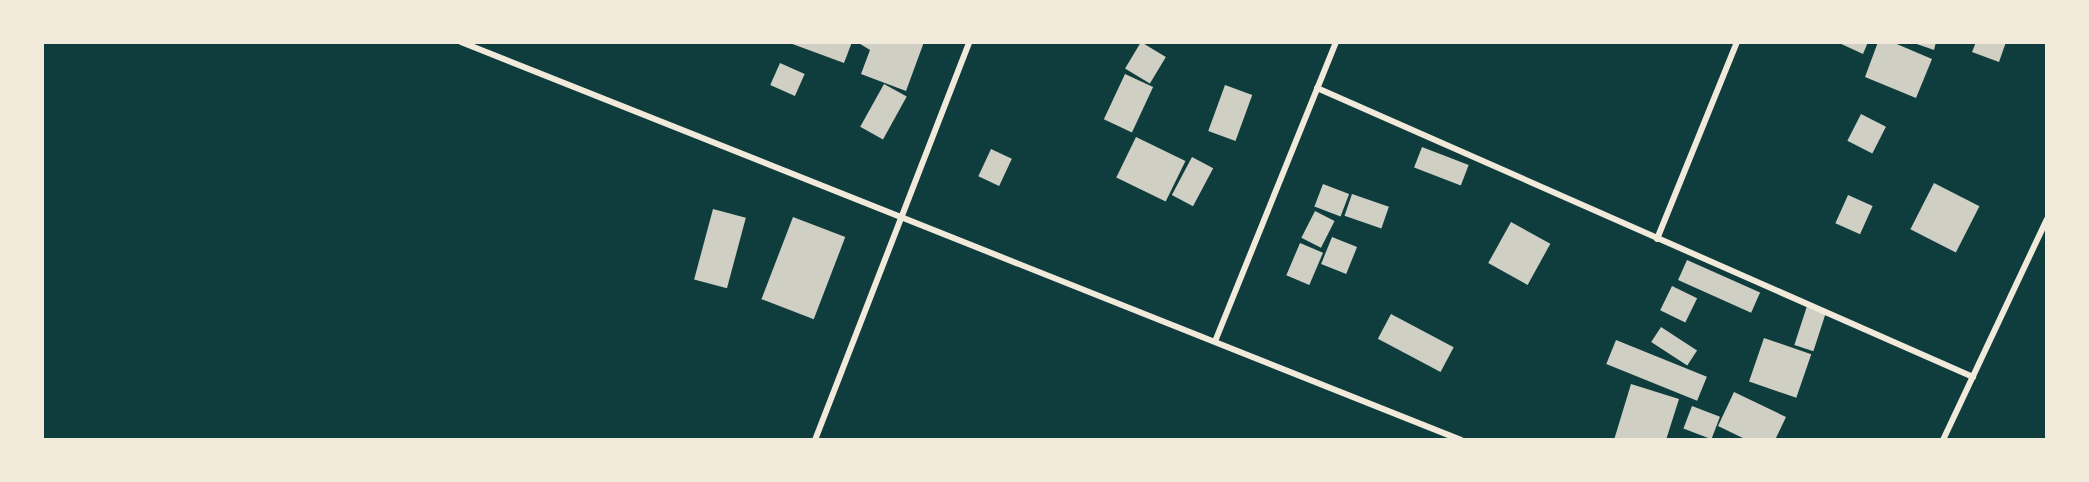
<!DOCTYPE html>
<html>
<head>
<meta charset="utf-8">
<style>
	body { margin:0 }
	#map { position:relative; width:2089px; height:482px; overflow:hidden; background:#0f3d3e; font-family:Jost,sans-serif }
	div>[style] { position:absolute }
	.building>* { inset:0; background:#cfcfc3; transform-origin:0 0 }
	.minor>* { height:6px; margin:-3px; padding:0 3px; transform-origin:3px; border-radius:3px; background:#f1e9da }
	span { translate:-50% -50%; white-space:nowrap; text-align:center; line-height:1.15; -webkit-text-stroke:6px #f1e9da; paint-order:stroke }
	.frame { position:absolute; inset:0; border:44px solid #f1e9da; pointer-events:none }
</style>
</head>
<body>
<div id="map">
	<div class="building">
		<div style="clip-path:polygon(787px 42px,852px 42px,844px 63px)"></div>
		<div style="clip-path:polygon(857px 42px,924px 42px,906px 91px,861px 74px,870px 50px)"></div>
		<div style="left:1141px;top:42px;width:29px;height:31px;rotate:31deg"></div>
		<div style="clip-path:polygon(1837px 42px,1868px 42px,1863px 54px)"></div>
		<div style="clip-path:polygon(1878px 42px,1892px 42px,1932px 59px,1916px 98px,1865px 77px)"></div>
		<div style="clip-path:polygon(1911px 42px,1936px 42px,1934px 50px)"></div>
		<div style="clip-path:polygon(1976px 42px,2006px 42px,1999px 62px,1972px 52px)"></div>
		<div style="left:780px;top:63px;width:27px;height:24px;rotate:24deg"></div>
		<div style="left:1125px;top:74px;width:31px;height:50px;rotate:25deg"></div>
		<div style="left:884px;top:84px;width:26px;height:49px;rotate:29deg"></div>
		<div style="left:1225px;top:85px;width:29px;height:49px;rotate:20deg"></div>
		<div style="left:1861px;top:114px;width:28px;height:30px;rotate:27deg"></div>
		<div style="left:1136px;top:137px;width:55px;height:45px;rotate:26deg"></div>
		<div style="left:1422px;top:147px;width:50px;height:22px;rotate:21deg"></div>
		<div style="left:991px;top:149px;width:23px;height:30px;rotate:25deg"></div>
		<div style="left:1192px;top:157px;width:24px;height:43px;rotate:28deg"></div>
		<div style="left:1934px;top:183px;width:51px;height:52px;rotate:27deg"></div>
		<div style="left:1323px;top:184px;width:28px;height:24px;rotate:21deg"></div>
		<div style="left:1352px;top:194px;width:39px;height:23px;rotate:19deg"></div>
		<div style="left:1848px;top:195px;width:27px;height:31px;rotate:24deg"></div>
		<div style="left:713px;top:209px;width:34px;height:73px;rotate:15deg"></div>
		<div style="left:1315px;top:211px;width:22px;height:30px;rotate:27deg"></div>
		<div style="left:793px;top:217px;width:56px;height:88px;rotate:21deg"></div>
		<div style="left:1511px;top:222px;width:45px;height:47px;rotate:29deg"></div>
		<div style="left:1332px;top:237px;width:27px;height:29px;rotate:22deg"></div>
		<div style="left:1300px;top:243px;width:25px;height:35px;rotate:23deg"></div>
		<div style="left:1687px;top:260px;width:80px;height:22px;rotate:24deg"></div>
		<div style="left:1672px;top:286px;width:28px;height:27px;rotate:26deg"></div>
		<div style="left:1807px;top:306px;width:20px;height:41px;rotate:18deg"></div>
		<div style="left:1391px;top:314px;width:71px;height:28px;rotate:28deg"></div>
		<div style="left:1661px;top:327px;width:43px;height:18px;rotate:33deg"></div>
		<div style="left:1764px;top:338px;width:50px;height:46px;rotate:19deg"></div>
		<div style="left:1616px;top:340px;width:98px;height:26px;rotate:22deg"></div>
		<div style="clip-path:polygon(1631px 384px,1679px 399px,1666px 440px,1614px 440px)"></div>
		<div style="clip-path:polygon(1734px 392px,1786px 417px,1775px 440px,1747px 440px,1718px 426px)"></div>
		<div style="left:1692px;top:406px;width:30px;height:24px;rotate:21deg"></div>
	</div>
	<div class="minor">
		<div style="left:461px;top:42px;width:1076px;rotate:21.7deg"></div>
		<div style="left:1317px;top:88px;width:717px;rotate:23.78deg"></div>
		<div style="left:1657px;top:239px;width:213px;rotate:-67.9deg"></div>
		<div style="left:1216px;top:339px;width:320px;rotate:-68deg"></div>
		<div style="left:815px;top:440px;width:427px;rotate:-68.8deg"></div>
		<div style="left:1943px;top:440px;width:244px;rotate:-64.8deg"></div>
	</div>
	<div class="frame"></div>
</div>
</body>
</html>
